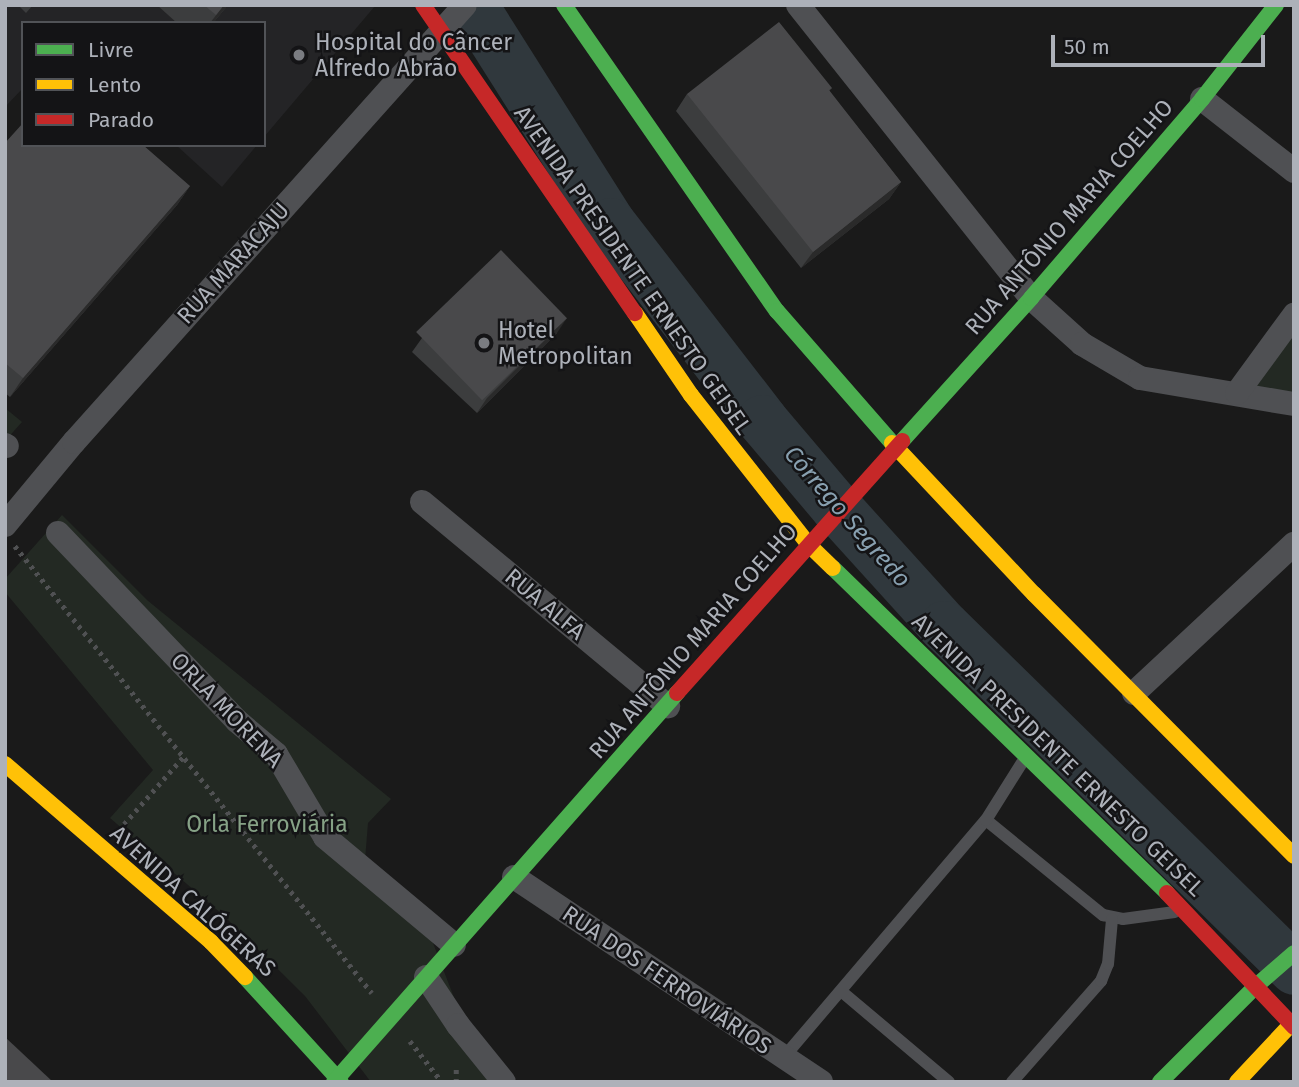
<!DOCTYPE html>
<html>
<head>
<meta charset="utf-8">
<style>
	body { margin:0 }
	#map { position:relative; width:1299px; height:1087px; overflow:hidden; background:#1a1a1a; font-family:"Fira Sans",sans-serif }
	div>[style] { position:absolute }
	.built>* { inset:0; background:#242426 }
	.green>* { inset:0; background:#232923 }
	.river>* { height:51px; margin:-25.5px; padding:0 25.5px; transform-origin:25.5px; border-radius:25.5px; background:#30383d }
	.path>* { height:4.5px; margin-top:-2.25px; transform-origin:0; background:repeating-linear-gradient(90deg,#505153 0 3.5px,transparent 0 8.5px) }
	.lane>* { height:12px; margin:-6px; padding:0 6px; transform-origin:6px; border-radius:6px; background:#4f5053 }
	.street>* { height:24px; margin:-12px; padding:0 12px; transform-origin:12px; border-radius:12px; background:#4f5053 }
	.fast>* { height:16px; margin:-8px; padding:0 8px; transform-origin:8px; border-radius:8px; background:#4caf50 }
	.slow>* { height:16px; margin:-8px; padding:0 8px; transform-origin:8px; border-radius:8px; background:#ffc107 }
	.jam>* { height:16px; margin:-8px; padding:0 8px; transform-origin:8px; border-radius:8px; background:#c62828 }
	.wall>* { inset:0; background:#3c3d3e }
	.shaded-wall>* { inset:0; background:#2a2a2a }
	.building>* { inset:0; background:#49494b; transform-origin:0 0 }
	.dots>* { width:19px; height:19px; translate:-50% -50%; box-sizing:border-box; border:4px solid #141416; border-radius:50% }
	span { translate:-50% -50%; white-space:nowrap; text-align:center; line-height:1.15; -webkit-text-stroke:5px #141416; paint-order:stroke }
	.poi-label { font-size:23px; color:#adb1b9 }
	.left { translate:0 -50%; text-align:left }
	.street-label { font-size:23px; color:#adb1b9 }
	.park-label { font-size:23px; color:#86a286 }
	.water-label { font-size:24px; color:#88a0b0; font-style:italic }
	.frame { position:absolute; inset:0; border:7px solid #adb1b9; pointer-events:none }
	.legend { position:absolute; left:21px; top:21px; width:245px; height:126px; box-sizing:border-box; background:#141416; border:2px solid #515357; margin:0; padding:9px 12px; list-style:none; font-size:21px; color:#adb1b9 }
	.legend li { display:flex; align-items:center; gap:14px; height:35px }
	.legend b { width:35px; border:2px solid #515357 }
	.scale { position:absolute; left:1051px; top:35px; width:214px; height:32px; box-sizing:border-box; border:4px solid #adb1b9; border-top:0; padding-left:9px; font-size:21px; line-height:24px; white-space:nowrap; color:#adb1b9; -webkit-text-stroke:5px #141416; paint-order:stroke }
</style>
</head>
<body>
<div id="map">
	<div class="built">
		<div style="clip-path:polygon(5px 5px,375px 5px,375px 6px,264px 137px,264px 23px,23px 23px,23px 88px,5px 107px)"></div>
		<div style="clip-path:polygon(176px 145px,257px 145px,222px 187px)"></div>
	</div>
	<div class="green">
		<div style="clip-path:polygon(1294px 315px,1294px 404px,1237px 393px)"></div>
		<div style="clip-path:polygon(5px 408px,22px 422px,5px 441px)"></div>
		<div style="clip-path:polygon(62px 515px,147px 600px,391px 799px,368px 823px,365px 860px,419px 907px,462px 1018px,517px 1082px,371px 1082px,305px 996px,223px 915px,110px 818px,153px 770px,5px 592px,5px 579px)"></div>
	</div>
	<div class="river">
		<div style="left:472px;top:5px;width:258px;rotate:57.7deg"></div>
		<div style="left:610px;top:223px;width:249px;rotate:52.3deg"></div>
		<div style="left:762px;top:420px;width:113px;rotate:49.7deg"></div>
		<div style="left:835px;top:506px;width:162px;rotate:47.8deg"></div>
		<div style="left:944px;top:626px;width:490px;rotate:44.4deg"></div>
	</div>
	<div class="path">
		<div style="left:15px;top:546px;width:572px;rotate:51.39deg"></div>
		<div style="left:124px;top:824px;width:89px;rotate:-48.6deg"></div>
		<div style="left:410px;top:1041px;width:52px;rotate:52deg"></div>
		<div style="left:456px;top:1082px;width:17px;rotate:-90deg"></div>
	</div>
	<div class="lane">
		<div style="left:986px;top:820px;width:151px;rotate:39.1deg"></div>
		<div style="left:1103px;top:915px;width:20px;rotate:11deg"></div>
		<div style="left:1123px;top:919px;width:52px;rotate:-7.7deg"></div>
		<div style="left:841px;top:991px;width:141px;rotate:40.1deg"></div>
		<div style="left:784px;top:1057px;width:311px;rotate:-49.6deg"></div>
		<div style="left:986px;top:820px;width:70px;rotate:-57.9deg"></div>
		<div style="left:1012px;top:1082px;width:135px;rotate:-48.6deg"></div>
		<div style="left:1101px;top:981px;width:18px;rotate:-68deg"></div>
		<div style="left:1108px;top:964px;width:45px;rotate:-84.9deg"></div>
	</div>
	<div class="street">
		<div style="left:798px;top:5px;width:374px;rotate:51.5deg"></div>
		<div style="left:1031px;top:298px;width:69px;rotate:42deg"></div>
		<div style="left:1082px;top:344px;width:67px;rotate:30.4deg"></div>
		<div style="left:1140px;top:378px;width:156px;rotate:9.6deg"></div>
		<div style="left:1202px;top:99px;width:117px;rotate:38deg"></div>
		<div style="left:1237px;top:393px;width:97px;rotate:-53.8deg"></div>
		<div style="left:5px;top:445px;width:2px;rotate:27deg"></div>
		<div style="left:422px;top:502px;width:320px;rotate:39.7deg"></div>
		<div style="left:5px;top:525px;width:108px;rotate:-50.3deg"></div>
		<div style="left:74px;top:442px;width:586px;rotate:-48.18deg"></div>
		<div style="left:58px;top:533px;width:260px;rotate:46.4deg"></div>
		<div style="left:237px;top:721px;width:51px;rotate:40.2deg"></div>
		<div style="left:276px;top:754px;width:96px;rotate:59.4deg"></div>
		<div style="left:325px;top:837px;width:168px;rotate:39.9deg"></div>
		<div style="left:1134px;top:693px;width:219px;rotate:-43deg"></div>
		<div style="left:514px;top:877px;width:369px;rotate:33.7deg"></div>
		<div style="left:426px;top:977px;width:58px;rotate:56.3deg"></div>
		<div style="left:458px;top:1025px;width:73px;rotate:51.1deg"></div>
	</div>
	<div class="fast">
		<div style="left:564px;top:5px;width:373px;rotate:55.2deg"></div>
		<div style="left:777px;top:311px;width:175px;rotate:48.9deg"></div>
		<div style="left:902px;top:441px;width:193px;rotate:-47.9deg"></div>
		<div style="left:1031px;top:298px;width:262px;rotate:-49.3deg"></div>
		<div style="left:1202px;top:99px;width:120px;rotate:-51.8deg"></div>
		<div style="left:833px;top:568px;width:466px;rotate:44.2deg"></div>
		<div style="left:245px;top:977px;width:142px;rotate:47.6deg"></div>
		<div style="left:334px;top:1082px;width:519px;rotate:-48.6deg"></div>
		<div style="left:1160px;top:1082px;width:136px;rotate:-45deg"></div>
		<div style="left:1256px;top:986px;width:50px;rotate:-41deg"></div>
	</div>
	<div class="slow">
		<div style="left:635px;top:313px;width:99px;rotate:55.7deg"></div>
		<div style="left:691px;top:395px;width:191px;rotate:51.8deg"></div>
		<div style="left:809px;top:545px;width:33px;rotate:44deg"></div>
		<div style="left:892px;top:443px;width:207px;rotate:46.8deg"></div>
		<div style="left:1034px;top:594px;width:369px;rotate:45.2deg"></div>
		<div style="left:5px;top:764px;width:272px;rotate:40.8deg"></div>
		<div style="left:211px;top:942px;width:49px;rotate:45.8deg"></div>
		<div style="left:1237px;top:1082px;width:83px;rotate:-46.9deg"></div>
	</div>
	<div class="jam">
		<div style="left:423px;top:5px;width:374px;rotate:55.5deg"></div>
		<div style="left:677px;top:693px;width:338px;rotate:-48.2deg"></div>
		<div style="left:1167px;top:893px;width:185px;rotate:46.5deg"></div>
	</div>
	<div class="wall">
		<div style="clip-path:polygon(18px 5px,33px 5px,26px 13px)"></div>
		<div style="clip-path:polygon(157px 5px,228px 5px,213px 23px,177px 23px)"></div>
		<div style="clip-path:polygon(832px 88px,829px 91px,901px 182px,889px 199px,801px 268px,676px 111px,687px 94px)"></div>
		<div style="clip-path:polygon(5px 143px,190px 186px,177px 205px,10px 397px,5px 393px)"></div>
		<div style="clip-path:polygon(557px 333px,477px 413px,412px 352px,422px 338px)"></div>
	</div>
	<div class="shaded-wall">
		<div style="clip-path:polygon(224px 5px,228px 5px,213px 23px,210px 23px)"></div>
		<div style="clip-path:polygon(901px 182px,889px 199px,801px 268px,813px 252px)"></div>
		<div style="clip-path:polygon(190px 186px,177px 205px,10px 397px,23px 378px)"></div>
		<div style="clip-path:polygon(567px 318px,557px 333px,477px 413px,487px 398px)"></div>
	</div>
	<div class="building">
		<div style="clip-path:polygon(204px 5px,224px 5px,216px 15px)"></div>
		<div style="clip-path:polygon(779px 22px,832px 88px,829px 90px,901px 182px,813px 252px,687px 94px)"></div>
		<div style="clip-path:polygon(23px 123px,23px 145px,143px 145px,190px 186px,23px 378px,5px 363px,5px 143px)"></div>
		<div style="left:501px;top:250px;width:95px;height:118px;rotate:46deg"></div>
		<div style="clip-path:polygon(5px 1037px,53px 1082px,5px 1082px)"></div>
	</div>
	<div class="dots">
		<div style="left:299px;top:55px;background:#7a7c81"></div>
		<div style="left:484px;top:343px;background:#7a7c81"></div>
	</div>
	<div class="poi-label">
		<span class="left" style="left:315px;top:55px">Hospital do Câncer<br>Alfredo Abrão</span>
		<span class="left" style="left:498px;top:343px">Hotel<br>Metropolitan</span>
	</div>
	<div class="street-label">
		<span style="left:1069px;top:217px;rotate:-49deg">RUA ANTÔNIO MARIA COELHO</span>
		<span style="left:233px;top:263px;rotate:-48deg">RUA MARACAJU</span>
		<span style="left:633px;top:270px;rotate:55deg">AVENIDA PRESIDENTE ERNESTO GEISEL</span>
		<span style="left:545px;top:604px;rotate:40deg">RUA ALFA</span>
		<span style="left:693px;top:641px;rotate:-49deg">RUA ANTÔNIO MARIA COELHO</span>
		<span style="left:227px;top:710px;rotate:46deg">ORLA MORENA</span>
		<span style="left:1058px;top:755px;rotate:44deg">AVENIDA PRESIDENTE ERNESTO GEISEL</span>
		<span style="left:193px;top:901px;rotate:42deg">AVENIDA CALÓGERAS</span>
		<span style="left:667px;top:980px;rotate:34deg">RUA DOS FERROVIÁRIOS</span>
	</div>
	<div class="park-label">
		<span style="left:267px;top:824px">Orla Ferroviária</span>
	</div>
	<div class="water-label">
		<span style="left:847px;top:517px;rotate:49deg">Córrego Segredo</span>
	</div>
	<div class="frame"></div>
	<ul class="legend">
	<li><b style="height:9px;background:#4caf50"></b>Livre</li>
	<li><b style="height:9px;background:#ffc107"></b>Lento</li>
	<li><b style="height:9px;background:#c62828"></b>Parado</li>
	</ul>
	<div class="scale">50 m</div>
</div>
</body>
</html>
